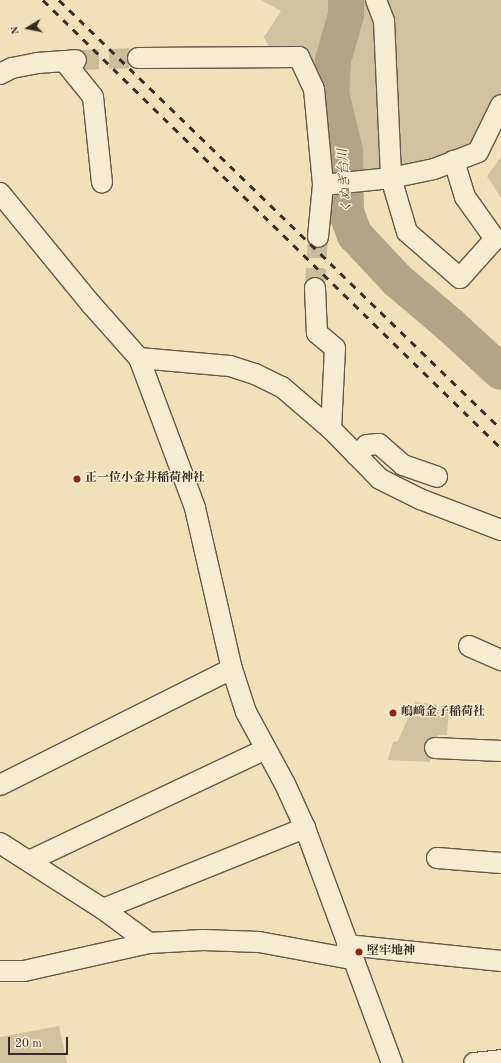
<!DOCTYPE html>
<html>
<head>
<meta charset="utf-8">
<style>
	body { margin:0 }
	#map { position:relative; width:501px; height:1063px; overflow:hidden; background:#f2e0ba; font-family:"Old Standard TT","Noto Serif JP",serif }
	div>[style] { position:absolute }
	.green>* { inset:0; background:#d2c1a0 }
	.river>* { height:36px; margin:-18px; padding:0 18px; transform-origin:18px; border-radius:18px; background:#b3a387 }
	.street-tunnel>* { height:20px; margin-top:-10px; transform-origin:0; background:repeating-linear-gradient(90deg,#cdbc9c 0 20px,transparent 0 30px) }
	.roads { filter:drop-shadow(1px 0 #665949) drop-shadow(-1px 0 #665949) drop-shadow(0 1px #665949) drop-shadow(0 -1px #665949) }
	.street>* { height:20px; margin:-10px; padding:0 10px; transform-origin:10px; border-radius:10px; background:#f7ebd2 }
	.rail>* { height:3px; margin-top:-1.5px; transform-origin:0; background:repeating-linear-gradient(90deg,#382c23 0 7px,transparent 0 14px) }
	.dots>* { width:11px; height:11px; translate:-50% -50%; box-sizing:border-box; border:2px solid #f7ebd2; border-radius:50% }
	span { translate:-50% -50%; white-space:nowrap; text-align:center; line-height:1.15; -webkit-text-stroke:3px #f7ebd2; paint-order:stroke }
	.poi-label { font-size:12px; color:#382c23; font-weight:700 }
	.left { translate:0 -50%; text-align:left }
	.water-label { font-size:13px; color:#5d5041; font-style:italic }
	.north { position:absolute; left:8px; top:8px; width:40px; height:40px; -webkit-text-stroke:3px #f7ebd2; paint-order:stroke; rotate:260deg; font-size:11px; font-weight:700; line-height:16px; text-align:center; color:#382c23 }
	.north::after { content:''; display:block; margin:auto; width:14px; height:18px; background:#382c23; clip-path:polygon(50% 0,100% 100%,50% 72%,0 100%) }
	.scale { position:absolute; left:8px; top:1037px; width:60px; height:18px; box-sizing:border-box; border:2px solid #382c23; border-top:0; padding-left:5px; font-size:12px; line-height:14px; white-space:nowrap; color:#382c23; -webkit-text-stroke:3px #f7ebd2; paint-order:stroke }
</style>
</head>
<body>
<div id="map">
	<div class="green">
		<div style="clip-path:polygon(261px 0,501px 0,501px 94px,472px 146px,443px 159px,338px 174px,329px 99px,308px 54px,272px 54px,264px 37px,281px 11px)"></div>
		<div style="clip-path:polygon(501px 157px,501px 198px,487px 176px)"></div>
		<div style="clip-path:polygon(415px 702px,449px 706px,447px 735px,438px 735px,430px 762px,388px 760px,393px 742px,398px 741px)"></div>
		<div style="clip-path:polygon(59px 1026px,67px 1063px,0 1063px,0 1037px)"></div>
	</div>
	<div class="river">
		<div style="left:346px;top:0;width:15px;rotate:90deg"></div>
		<div style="left:346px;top:15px;width:47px;rotate:106.1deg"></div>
		<div style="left:333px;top:60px;width:33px;rotate:93deg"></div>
		<div style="left:331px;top:93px;width:60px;rotate:76.4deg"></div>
		<div style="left:345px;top:151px;width:61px;rotate:89.1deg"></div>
		<div style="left:346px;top:212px;width:25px;rotate:69deg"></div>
		<div style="left:355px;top:235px;width:62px;rotate:47deg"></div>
		<div style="left:397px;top:280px;width:70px;rotate:40.3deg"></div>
		<div style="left:450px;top:325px;width:69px;rotate:42.7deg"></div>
	</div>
	<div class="street-tunnel">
		<div style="left:79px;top:60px;width:59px;rotate:-1.9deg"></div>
		<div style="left:315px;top:288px;width:51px;rotate:-86.6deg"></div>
	</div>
	<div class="roads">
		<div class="street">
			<div style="left:376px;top:0;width:22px;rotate:69deg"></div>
			<div style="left:384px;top:21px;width:157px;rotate:87.4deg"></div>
			<div style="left:391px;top:178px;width:56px;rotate:73.5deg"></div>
			<div style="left:407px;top:232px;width:70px;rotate:41deg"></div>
			<div style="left:460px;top:278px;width:52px;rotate:-48.1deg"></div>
			<div style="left:495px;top:239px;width:52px;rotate:-125.5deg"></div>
			<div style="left:465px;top:197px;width:38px;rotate:-107deg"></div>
			<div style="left:138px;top:58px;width:161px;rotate:-0.4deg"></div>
			<div style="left:299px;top:57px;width:35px;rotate:65deg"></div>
			<div style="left:314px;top:89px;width:96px;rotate:84.6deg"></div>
			<div style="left:323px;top:185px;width:52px;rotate:95.5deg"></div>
			<div style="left:64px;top:61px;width:46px;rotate:51.1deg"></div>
			<div style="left:93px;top:97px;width:86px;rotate:84deg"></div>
			<div style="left:0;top:74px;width:13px;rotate:-27deg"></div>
			<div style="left:12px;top:68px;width:25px;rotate:-11deg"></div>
			<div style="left:37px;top:63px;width:39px;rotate:-4deg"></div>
			<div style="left:323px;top:185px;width:68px;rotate:-5.9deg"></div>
			<div style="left:391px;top:178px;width:44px;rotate:-11.8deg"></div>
			<div style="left:434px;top:169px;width:47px;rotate:-21.1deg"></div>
			<div style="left:478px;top:152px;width:52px;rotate:-63.9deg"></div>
			<div style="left:0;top:193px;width:144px;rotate:50.7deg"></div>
			<div style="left:91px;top:304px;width:72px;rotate:48.4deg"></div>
			<div style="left:139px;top:358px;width:160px;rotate:69.5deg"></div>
			<div style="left:195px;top:508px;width:165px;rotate:77.1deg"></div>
			<div style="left:232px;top:669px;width:45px;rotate:72deg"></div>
			<div style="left:246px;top:712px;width:82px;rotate:61.6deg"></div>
			<div style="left:285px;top:784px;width:48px;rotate:65.6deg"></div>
			<div style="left:305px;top:828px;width:251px;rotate:69.7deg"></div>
			<div style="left:315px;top:288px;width:45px;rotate:87.5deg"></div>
			<div style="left:317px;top:333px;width:23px;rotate:40deg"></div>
			<div style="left:335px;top:348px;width:81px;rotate:92.8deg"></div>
			<div style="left:139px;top:358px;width:91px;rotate:5deg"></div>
			<div style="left:230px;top:366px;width:26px;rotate:18deg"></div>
			<div style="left:255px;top:374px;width:30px;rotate:26deg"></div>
			<div style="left:282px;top:387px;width:65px;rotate:40.6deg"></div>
			<div style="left:331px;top:429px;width:70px;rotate:45.6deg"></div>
			<div style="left:380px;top:479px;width:45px;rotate:26.6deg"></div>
			<div style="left:420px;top:499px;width:87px;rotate:20.9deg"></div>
			<div style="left:356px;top:455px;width:15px;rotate:-42deg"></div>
			<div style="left:367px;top:445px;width:12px;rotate:-5deg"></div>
			<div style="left:379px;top:444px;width:32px;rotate:41deg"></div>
			<div style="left:403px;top:465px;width:36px;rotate:19deg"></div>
			<div style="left:469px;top:646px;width:35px;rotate:24deg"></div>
			<div style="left:435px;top:748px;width:66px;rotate:2.6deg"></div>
			<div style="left:0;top:785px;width:259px;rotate:-26.6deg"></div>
			<div style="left:0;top:843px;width:122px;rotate:32.7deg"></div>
			<div style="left:103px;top:909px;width:57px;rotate:36.5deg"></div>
			<div style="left:437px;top:858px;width:64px;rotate:4.5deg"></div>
			<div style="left:29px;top:861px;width:262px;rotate:-25.3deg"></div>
			<div style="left:103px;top:909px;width:218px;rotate:-21.9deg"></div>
			<div style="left:347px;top:945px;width:155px;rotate:5.9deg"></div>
			<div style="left:0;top:971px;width:24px"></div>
			<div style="left:24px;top:971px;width:128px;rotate:-12.6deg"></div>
			<div style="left:149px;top:943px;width:54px;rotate:-3.2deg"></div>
			<div style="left:203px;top:940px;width:56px;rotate:2deg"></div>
			<div style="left:259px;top:942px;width:95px;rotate:10.4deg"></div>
			<div style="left:474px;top:1063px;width:27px;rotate:-6deg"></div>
		</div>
	</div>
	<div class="rail">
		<div style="left:43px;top:0;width:641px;rotate:44.37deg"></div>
		<div style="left:59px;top:0;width:616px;rotate:44.14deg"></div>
	</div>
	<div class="dots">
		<div style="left:77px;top:479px;background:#8f2418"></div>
		<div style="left:393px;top:713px;background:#8f2418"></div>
		<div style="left:359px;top:952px;background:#8f2418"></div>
	</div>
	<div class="poi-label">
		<span class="left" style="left:85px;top:479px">正一位小金井稲荷神社</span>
		<span class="left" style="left:401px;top:713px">嶋﨑金子稲荷社</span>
		<span class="left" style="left:367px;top:952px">堅牢地神</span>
	</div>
	<div class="water-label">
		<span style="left:346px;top:181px;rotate:-94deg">くぬぎ台川</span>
	</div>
	<div class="north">N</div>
	<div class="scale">20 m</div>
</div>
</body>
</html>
